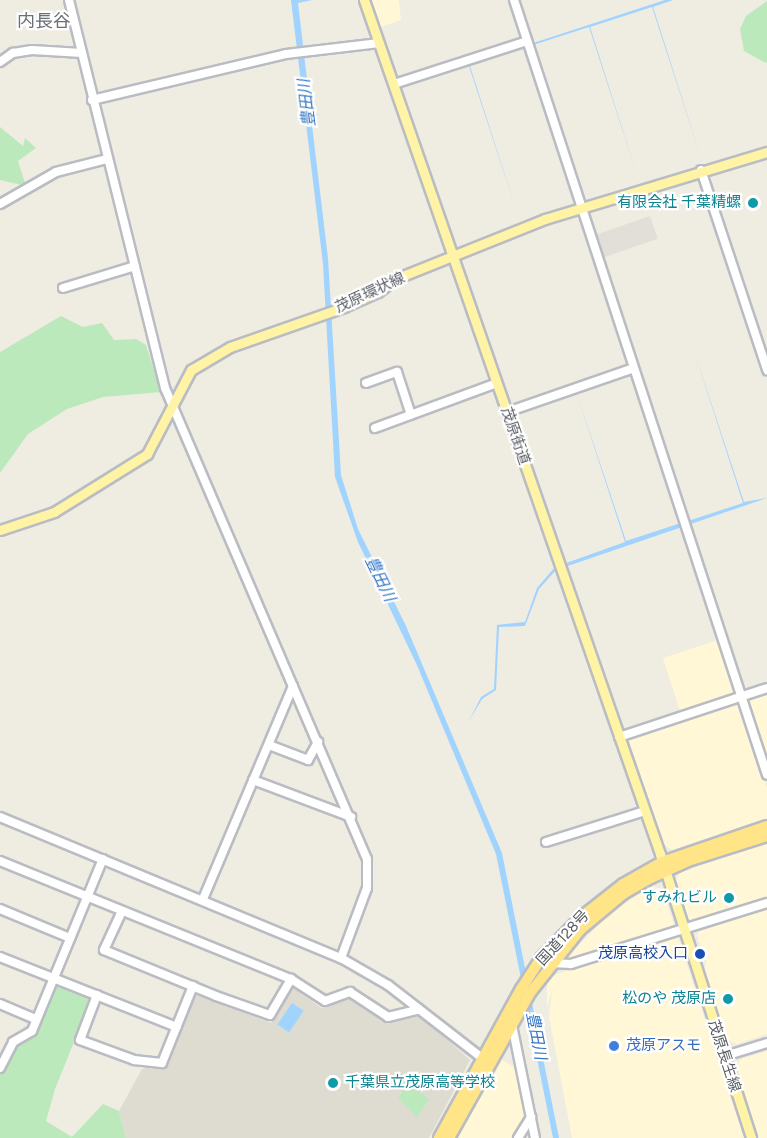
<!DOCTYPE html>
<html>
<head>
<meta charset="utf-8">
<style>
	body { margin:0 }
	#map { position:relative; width:767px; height:1138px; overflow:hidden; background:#efece1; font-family:Figtree,"Noto Sans JP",sans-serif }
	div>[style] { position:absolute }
	.commercial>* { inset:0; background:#fff7d6; transform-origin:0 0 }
	.industrial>* { inset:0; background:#e2dfd9; transform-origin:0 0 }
	.education>* { inset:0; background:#dedbd0 }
	.green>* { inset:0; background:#bbe9bc }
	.water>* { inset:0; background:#a1d3ff; transform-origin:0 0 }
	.roads { filter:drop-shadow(2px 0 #b9bcc2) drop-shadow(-2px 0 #b9bcc2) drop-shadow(0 2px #b9bcc2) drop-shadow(0 -2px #b9bcc2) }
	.minor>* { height:8px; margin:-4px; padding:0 4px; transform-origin:4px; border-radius:4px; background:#fff }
	.major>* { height:9px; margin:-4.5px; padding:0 4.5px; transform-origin:4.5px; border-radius:4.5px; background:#fff4a6 }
	.highway>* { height:10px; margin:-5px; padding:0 5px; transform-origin:5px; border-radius:5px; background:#ffe588 }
	.dots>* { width:16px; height:16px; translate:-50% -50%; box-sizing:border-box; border:3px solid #fff; border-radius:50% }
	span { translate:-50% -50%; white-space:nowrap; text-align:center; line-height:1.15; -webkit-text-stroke:4.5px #fff; paint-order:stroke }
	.culture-label { font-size:15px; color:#0d838f }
	.right { translate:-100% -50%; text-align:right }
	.left { translate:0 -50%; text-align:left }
	.street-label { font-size:15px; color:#5a5e64 }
	.transit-label { font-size:15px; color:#164399 }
	.shop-label { font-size:15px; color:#366cbe }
	.water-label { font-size:16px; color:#3577c6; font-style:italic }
	.quarter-label { font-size:18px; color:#6b7076 }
</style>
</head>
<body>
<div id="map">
	<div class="commercial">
		<div style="clip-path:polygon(371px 0,399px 0,401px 20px,381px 27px)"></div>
		<div style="left:718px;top:640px;width:60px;height:58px;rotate:72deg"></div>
		<div style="clip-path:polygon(767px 690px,767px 754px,765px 754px,747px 697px)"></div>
		<div style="clip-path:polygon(739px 702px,767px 788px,767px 818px,672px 850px,664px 845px,627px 738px)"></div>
		<div style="clip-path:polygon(767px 843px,767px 899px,690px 924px,676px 880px,679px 873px)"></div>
		<div style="clip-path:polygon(651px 886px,662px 889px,674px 924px,669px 928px,571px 960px,567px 957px,610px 913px)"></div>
		<div style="clip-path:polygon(767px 909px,767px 1034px,737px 1044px,727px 1039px,704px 974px,706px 961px,697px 936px,698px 932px)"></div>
		<div style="clip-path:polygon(678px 937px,744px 1138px,572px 1138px,549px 1017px,552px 990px,547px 1008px,547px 978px,600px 958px,616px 958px)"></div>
		<div style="clip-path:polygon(767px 1051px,767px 1138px,759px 1138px,736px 1068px,741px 1059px)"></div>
		<div style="clip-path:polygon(501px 1059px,519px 1070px,528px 1117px,514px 1138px,457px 1138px)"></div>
	</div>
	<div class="industrial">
		<div style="left:650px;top:216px;width:24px;height:59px;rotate:71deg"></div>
	</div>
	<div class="education">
		<div style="clip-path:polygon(292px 987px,321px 1008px,349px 999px,385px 1022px,420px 1016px,470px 1060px,429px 1138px,126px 1138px,119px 1111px,142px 1069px,161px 1065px,191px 993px,271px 1023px)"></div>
	</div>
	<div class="green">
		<div style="clip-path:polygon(767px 1px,767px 62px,766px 63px,744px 51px,740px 29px,746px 16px)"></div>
		<div style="clip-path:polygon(0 127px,23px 146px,25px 138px,36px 148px,18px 161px,26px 186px,0 180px)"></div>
		<div style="clip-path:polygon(61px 316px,83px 327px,102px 323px,114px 340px,136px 339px,146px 345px,161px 392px,103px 397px,67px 409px,28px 434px,0 473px,0 352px)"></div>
		<div style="clip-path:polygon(53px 985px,91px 1000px,55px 1089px,46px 1121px,72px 1137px,103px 1104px,119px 1111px,126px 1138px,0 1138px,0 1072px,14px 1046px,32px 1036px)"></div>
		<div style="clip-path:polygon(408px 1084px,429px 1099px,417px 1117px,398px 1098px)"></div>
	</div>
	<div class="water">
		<div style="clip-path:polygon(291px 0,312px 0,298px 3px,311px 113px,319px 115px,311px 117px,328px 258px,341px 475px,358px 529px,406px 626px,502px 853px,559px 1138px,553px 1138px,496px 854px,416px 663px,358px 542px,335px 477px,323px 264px)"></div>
		<div style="clip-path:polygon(665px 0,673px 0,653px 7px,702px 161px,652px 7px,590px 27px,638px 178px,589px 27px,533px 45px,539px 66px,527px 47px,470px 66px,519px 219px,469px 66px,401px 86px)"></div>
		<div style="clip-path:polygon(694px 351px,744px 502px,767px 498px,556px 570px,539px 589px,525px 626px,499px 627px,496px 690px,482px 699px,469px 721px,481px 697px,494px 689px,497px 625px,525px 622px,537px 588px,555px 567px,625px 542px,576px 391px,626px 541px,687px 521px,684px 512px,688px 521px,743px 503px)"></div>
		<div style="left:292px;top:1003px;width:14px;height:26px;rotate:34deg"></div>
	</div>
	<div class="roads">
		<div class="minor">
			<div style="left:69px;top:0;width:400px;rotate:76.1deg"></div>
			<div style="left:165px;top:388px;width:512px;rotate:66.79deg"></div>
			<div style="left:367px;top:859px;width:29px;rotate:90deg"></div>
			<div style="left:367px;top:888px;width:75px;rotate:110.4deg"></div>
			<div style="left:514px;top:0;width:815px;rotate:71.92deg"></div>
			<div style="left:0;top:62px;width:16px;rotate:-35deg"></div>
			<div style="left:13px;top:53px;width:19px;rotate:-9deg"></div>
			<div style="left:32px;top:50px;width:50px;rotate:3.4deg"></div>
			<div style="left:394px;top:84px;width:140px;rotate:-17.9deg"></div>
			<div style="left:92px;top:100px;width:199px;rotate:-13.3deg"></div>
			<div style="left:286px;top:54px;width:94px;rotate:-6.7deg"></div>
			<div style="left:701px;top:170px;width:211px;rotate:71.7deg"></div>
			<div style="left:0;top:204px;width:64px;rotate:-29.7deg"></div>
			<div style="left:56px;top:172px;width:53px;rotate:-14.3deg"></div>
			<div style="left:63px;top:288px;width:75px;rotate:-17deg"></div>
			<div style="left:366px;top:383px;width:33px;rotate:-20deg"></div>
			<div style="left:397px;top:372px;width:45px;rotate:72deg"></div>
			<div style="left:507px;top:412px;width:134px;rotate:-19.1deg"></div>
			<div style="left:375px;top:428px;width:130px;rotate:-20.2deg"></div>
			<div style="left:619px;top:737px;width:156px;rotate:-18.3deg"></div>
			<div style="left:269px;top:745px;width:42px;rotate:21deg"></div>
			<div style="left:308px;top:760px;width:21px;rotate:-61deg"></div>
			<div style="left:253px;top:780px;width:105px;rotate:20.7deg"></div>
			<div style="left:0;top:817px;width:369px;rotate:22.5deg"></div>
			<div style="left:341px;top:958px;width:54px;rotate:29.9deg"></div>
			<div style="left:388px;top:985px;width:124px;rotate:37.8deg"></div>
			<div style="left:546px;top:842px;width:104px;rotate:-17.4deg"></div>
			<div style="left:0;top:861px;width:314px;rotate:22.1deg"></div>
			<div style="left:291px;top:979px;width:40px;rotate:32.9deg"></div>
			<div style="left:325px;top:1001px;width:27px;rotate:-20deg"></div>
			<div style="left:350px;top:992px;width:45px;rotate:33.3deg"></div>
			<div style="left:388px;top:1017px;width:32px;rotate:-14deg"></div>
			<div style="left:203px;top:899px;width:231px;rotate:-67.1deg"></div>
			<div style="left:0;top:909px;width:76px;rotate:22.5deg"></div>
			<div style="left:122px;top:911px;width:43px;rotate:114.8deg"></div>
			<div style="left:104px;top:950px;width:121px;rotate:22.3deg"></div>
			<div style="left:216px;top:996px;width:57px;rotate:19.4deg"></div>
			<div style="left:270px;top:1015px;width:42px;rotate:-59.7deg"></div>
			<div style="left:0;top:957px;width:190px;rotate:21.6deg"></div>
			<div style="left:552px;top:963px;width:19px;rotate:3deg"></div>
			<div style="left:571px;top:964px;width:205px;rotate:-17.3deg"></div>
			<div style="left:97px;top:995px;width:48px;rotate:110.7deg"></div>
			<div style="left:80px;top:1040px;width:58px;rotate:20.3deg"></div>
			<div style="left:134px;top:1060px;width:28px;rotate:6deg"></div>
			<div style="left:162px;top:1063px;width:83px;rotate:-68.1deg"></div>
			<div style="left:0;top:1004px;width:39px;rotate:23deg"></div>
			<div style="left:512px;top:1025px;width:115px;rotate:78.5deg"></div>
			<div style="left:725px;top:1056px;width:44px;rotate:-17.2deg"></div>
			<div style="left:0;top:1068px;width:29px;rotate:-63deg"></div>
			<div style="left:13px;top:1042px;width:22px;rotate:-30deg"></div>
			<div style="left:32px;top:1031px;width:186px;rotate:-67.6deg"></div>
			<div style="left:518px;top:1138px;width:25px;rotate:-58deg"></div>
		</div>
		<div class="major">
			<div style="left:364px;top:0;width:904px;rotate:70.88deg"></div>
			<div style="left:660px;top:854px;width:298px;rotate:72.2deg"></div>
			<div style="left:0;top:530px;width:57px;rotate:-18.4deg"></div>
			<div style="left:54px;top:512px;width:110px;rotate:-31.9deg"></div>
			<div style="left:147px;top:454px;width:95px;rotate:-62.4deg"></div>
			<div style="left:191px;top:370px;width:45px;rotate:-30.5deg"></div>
			<div style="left:230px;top:347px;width:121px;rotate:-19.3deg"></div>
			<div style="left:344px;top:307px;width:37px;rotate:-24deg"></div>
			<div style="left:378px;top:292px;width:21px;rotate:-37deg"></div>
			<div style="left:395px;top:279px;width:162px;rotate:-21.8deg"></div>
			<div style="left:545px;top:219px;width:232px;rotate:-16.8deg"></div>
		</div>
		<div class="highway">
			<div style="left:439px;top:1138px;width:170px;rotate:-61.2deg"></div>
			<div style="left:521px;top:989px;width:37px;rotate:-57deg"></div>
			<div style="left:541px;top:958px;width:56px;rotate:-45.7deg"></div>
			<div style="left:580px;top:918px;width:55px;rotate:-38.3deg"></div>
			<div style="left:623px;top:884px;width:45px;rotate:-29.4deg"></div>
			<div style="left:662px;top:862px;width:111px;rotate:-18.9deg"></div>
			<div style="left:449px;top:1138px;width:166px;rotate:-60.8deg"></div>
			<div style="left:530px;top:993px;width:80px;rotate:-51.6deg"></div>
			<div style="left:580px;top:930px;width:56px;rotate:-39.9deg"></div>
			<div style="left:623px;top:894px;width:32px;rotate:-30deg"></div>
			<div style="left:651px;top:878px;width:41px;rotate:-24.7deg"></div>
			<div style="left:688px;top:861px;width:83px;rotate:-17.6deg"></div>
		</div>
	</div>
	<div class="dots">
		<div style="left:753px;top:203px;background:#0f9aa8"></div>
		<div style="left:729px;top:898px;background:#0f9aa8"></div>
		<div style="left:700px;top:954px;background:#1a4fb4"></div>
		<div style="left:728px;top:999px;background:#0f9aa8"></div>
		<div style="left:614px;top:1046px;background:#3f7fe0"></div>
		<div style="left:333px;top:1083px;background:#0f9aa8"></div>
	</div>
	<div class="culture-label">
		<span class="right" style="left:741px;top:203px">有限会社 千葉精螺</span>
		<span class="right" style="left:717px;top:898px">すみれビル</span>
		<span class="right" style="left:716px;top:999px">松のや 茂原店</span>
		<span class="left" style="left:345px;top:1083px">千葉県立茂原高等学校</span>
	</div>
	<div class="street-label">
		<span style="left:370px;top:293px;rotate:-25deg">茂原環状線</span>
		<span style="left:515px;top:436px;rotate:71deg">茂原街道</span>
		<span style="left:563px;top:938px;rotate:-47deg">国道128号</span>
		<span style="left:724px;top:1056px;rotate:72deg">茂原長生線</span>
	</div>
	<div class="transit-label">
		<span class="right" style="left:688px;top:954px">茂原高校入口</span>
	</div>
	<div class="shop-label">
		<span class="left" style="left:626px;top:1046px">茂原アスモ</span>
	</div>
	<div class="water-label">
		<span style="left:307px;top:103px;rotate:-97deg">豊田川</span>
		<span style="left:380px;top:579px;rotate:64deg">豊田川</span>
		<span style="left:536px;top:1036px;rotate:79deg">豊田川</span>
	</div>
	<div class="quarter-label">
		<span style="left:44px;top:21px">内長谷</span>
	</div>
</div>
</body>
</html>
